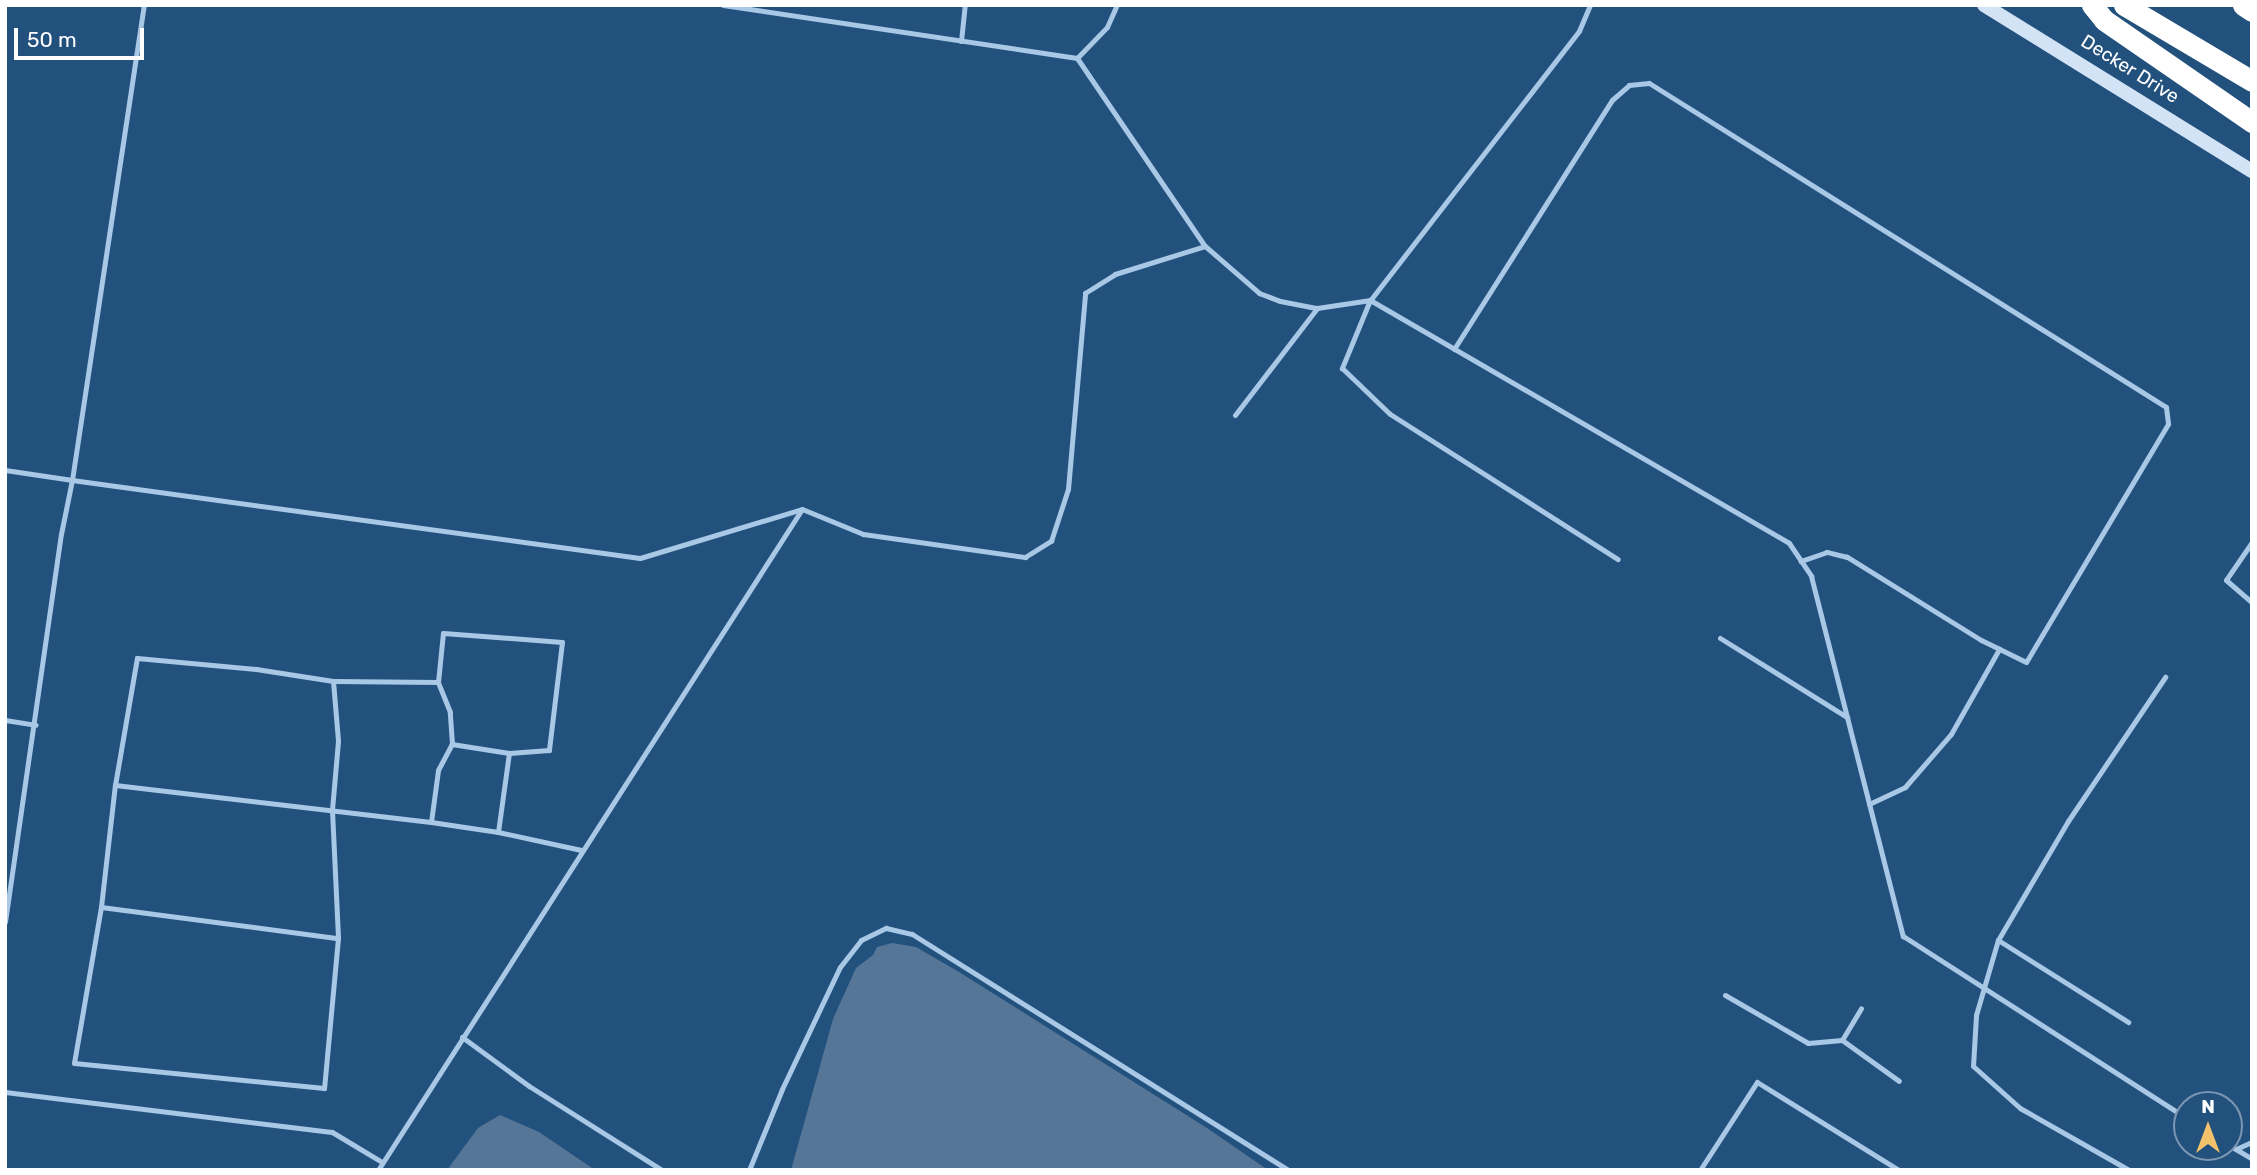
<!DOCTYPE html>
<html>
<head>
<meta charset="utf-8">
<style>
	body { margin:0 }
	#map { position:relative; width:2257px; height:1175px; overflow:hidden; background:#23517e; font-family:Rubik,sans-serif }
	div>[style] { position:absolute }
	.water>* { inset:0; background:#557697 }
	.lane>* { height:5px; margin:-2.5px; padding:0 2.5px; transform-origin:2.5px; border-radius:2.5px; background:#a8c8e6 }
	.secondary>* { height:14px; margin:-7px; padding:0 7px; transform-origin:7px; border-radius:7px; background:#d1e3f5 }
	.highway>* { height:21px; margin:-10.5px; padding:0 10.5px; transform-origin:10.5px; border-radius:10.5px; background:#fff }
	span { translate:-50% -50%; white-space:nowrap; text-align:center; line-height:1.15; -webkit-text-stroke:5px #23517e; paint-order:stroke }
	.street-label { font-size:19px; color:#fff }
	.frame { position:absolute; inset:0; border:7px solid #fff; pointer-events:none }
	.north { position:absolute; left:2173px; top:1091px; width:70px; height:70px; box-sizing:border-box; background:#23517e; border:2px solid #7b97b2; border-radius:50%; rotate:0deg; font-size:19px; font-weight:700; line-height:28px; text-align:center; color:#fff }
	.north::after { content:''; display:block; margin:auto; width:24px; height:32px; background:#f1c16b; clip-path:polygon(50% 0,100% 100%,50% 72%,0 100%) }
	.scale { position:absolute; left:14px; top:28px; width:130px; height:32px; box-sizing:border-box; border:4px solid #fff; border-top:0; padding-left:9px; font-size:21px; line-height:24px; white-space:nowrap; color:#fff; -webkit-text-stroke:5px #23517e; paint-order:stroke }
</style>
</head>
<body>
<div id="map">
	<div class="water">
		<div style="clip-path:polygon(892px 943px,916px 947px,959px 972px,1207px 1128px,1268px 1170px,791px 1170px,833px 1019px,856px 968px,873px 955px,877px 947px)"></div>
		<div style="clip-path:polygon(500px 1115px,539px 1132px,595px 1170px,447px 1170px,478px 1128px)"></div>
	</div>
	<div class="lane">
		<div style="left:723px;top:5px;width:358px;rotate:8.5deg"></div>
		<div style="left:1077px;top:58px;width:43px;rotate:-45.9deg"></div>
		<div style="left:1107px;top:27px;width:24px;rotate:-66deg"></div>
		<div style="left:1590px;top:5px;width:28px;rotate:113deg"></div>
		<div style="left:1579px;top:31px;width:341px;rotate:127.8deg"></div>
		<div style="left:1370px;top:300px;width:74px;rotate:112.4deg"></div>
		<div style="left:1342px;top:368px;width:66px;rotate:43.8deg"></div>
		<div style="left:1390px;top:414px;width:270px;rotate:32.5deg"></div>
		<div style="left:961px;top:41px;width:36px;rotate:-84deg"></div>
		<div style="left:1077px;top:58px;width:227px;rotate:55.8deg"></div>
		<div style="left:1454px;top:349px;width:295px;rotate:-57.6deg"></div>
		<div style="left:1612px;top:100px;width:23px;rotate:-41deg"></div>
		<div style="left:1629px;top:85px;width:20px;rotate:-6deg"></div>
		<div style="left:1649px;top:83px;width:610px;rotate:32.08deg"></div>
		<div style="left:2166px;top:407px;width:17px;rotate:83deg"></div>
		<div style="left:2168px;top:424px;width:277px;rotate:120.8deg"></div>
		<div style="left:2026px;top:662px;width:50px;rotate:-153.9deg"></div>
		<div style="left:1981px;top:640px;width:158px;rotate:-148.2deg"></div>
		<div style="left:1847px;top:557px;width:21px;rotate:-166deg"></div>
		<div style="left:1827px;top:552px;width:28px;rotate:161deg"></div>
		<div style="left:1235px;top:415px;width:135px;rotate:-52.5deg"></div>
		<div style="left:5px;top:470px;width:68px;rotate:8.5deg"></div>
		<div style="left:72px;top:480px;width:480px;rotate:-81.4deg"></div>
		<div style="left:2252px;top:542px;width:46px;rotate:124.4deg"></div>
		<div style="left:2226px;top:580px;width:35px;rotate:41deg"></div>
		<div style="left:1720px;top:638px;width:150px;rotate:31.9deg"></div>
		<div style="left:333px;top:681px;width:60px;rotate:85.2deg"></div>
		<div style="left:338px;top:741px;width:69px;rotate:95deg"></div>
		<div style="left:332px;top:810px;width:128px;rotate:87.3deg"></div>
		<div style="left:338px;top:938px;width:151px;rotate:95.3deg"></div>
		<div style="left:324px;top:1088px;width:251px;rotate:-174.3deg"></div>
		<div style="left:74px;top:1063px;width:158px;rotate:-80.2deg"></div>
		<div style="left:101px;top:907px;width:123px;rotate:-83.5deg"></div>
		<div style="left:115px;top:785px;width:129px;rotate:-80.2deg"></div>
		<div style="left:137px;top:658px;width:120px;rotate:5.3deg"></div>
		<div style="left:256px;top:669px;width:78px;rotate:8.9deg"></div>
		<div style="left:333px;top:681px;width:105px;rotate:0.5deg"></div>
		<div style="left:5px;top:720px;width:31px;rotate:9deg"></div>
		<div style="left:115px;top:785px;width:318px;rotate:6.7deg"></div>
		<div style="left:431px;top:822px;width:68px;rotate:8.5deg"></div>
		<div style="left:498px;top:832px;width:85px;rotate:12.2deg"></div>
		<div style="left:1869px;top:804px;width:40px;rotate:-25deg"></div>
		<div style="left:1905px;top:787px;width:70px;rotate:-49deg"></div>
		<div style="left:1951px;top:734px;width:98px;rotate:-60.5deg"></div>
		<div style="left:431px;top:822px;width:52px;rotate:-82.3deg"></div>
		<div style="left:438px;top:770px;width:30px;rotate:-62deg"></div>
		<div style="left:452px;top:744px;width:32px;rotate:-94deg"></div>
		<div style="left:450px;top:712px;width:32px;rotate:-112deg"></div>
		<div style="left:438px;top:682px;width:49px;rotate:-84.2deg"></div>
		<div style="left:443px;top:633px;width:119px;rotate:4.3deg"></div>
		<div style="left:562px;top:642px;width:109px;rotate:96.9deg"></div>
		<div style="left:549px;top:750px;width:40px;rotate:175.7deg"></div>
		<div style="left:509px;top:753px;width:58px;rotate:-171deg"></div>
		<div style="left:498px;top:832px;width:80px;rotate:-82.1deg"></div>
		<div style="left:101px;top:907px;width:239px;rotate:7.5deg"></div>
		<div style="left:5px;top:922px;width:392px;rotate:-81.8deg"></div>
		<div style="left:61px;top:534px;width:55px;rotate:-78.5deg"></div>
		<div style="left:72px;top:480px;width:573px;rotate:7.82deg"></div>
		<div style="left:640px;top:558px;width:169px;rotate:-16.8deg"></div>
		<div style="left:802px;top:509px;width:66px;rotate:22.3deg"></div>
		<div style="left:863px;top:534px;width:164px;rotate:8.1deg"></div>
		<div style="left:1025px;top:557px;width:31px;rotate:-32deg"></div>
		<div style="left:1051px;top:541px;width:55px;rotate:-71.9deg"></div>
		<div style="left:1068px;top:489px;width:197px;rotate:-85deg"></div>
		<div style="left:1085px;top:293px;width:36px;rotate:-32deg"></div>
		<div style="left:1115px;top:274px;width:94px;rotate:-17.3deg"></div>
		<div style="left:1205px;top:246px;width:72px;rotate:41deg"></div>
		<div style="left:1259px;top:293px;width:22px;rotate:21deg"></div>
		<div style="left:1280px;top:301px;width:38px;rotate:11deg"></div>
		<div style="left:1317px;top:308px;width:54px;rotate:-8.6deg"></div>
		<div style="left:1370px;top:300px;width:484px;rotate:30.1deg"></div>
		<div style="left:1789px;top:543px;width:40px;rotate:56deg"></div>
		<div style="left:1811px;top:576px;width:372px;rotate:75.7deg"></div>
		<div style="left:1903px;top:936px;width:337px;rotate:32.7deg"></div>
		<div style="left:1998px;top:940px;width:154px;rotate:32.2deg"></div>
		<div style="left:1725px;top:995px;width:96px;rotate:30deg"></div>
		<div style="left:1808px;top:1043px;width:34px;rotate:-5deg"></div>
		<div style="left:1842px;top:1040px;width:70px;rotate:35.7deg"></div>
		<div style="left:462px;top:1037px;width:83px;rotate:36.2deg"></div>
		<div style="left:529px;top:1086px;width:157px;rotate:32.3deg"></div>
		<div style="left:1842px;top:1040px;width:37px;rotate:-59deg"></div>
		<div style="left:5px;top:1092px;width:329px;rotate:7deg"></div>
		<div style="left:332px;top:1132px;width:58px;rotate:31deg"></div>
		<div style="left:2229px;top:1145px;width:27px;rotate:31deg"></div>
		<div style="left:2236px;top:1149px;width:17px;rotate:-24deg"></div>
		<div style="left:378px;top:1170px;width:785px;rotate:-57.32deg"></div>
		<div style="left:749px;top:1170px;width:87px;rotate:-67.8deg"></div>
		<div style="left:782px;top:1089px;width:135px;rotate:-64.6deg"></div>
		<div style="left:840px;top:967px;width:34px;rotate:-52deg"></div>
		<div style="left:861px;top:940px;width:28px;rotate:-26deg"></div>
		<div style="left:886px;top:928px;width:27px;rotate:13deg"></div>
		<div style="left:912px;top:934px;width:444px;rotate:32.1deg"></div>
		<div style="left:1700px;top:1170px;width:105px;rotate:-57.1deg"></div>
		<div style="left:1757px;top:1082px;width:167px;rotate:31.8deg"></div>
		<div style="left:2129px;top:1170px;width:125px;rotate:-150.4deg"></div>
		<div style="left:2020px;top:1108px;width:63px;rotate:-138.2deg"></div>
		<div style="left:1973px;top:1066px;width:51px;rotate:-86.6deg"></div>
		<div style="left:1976px;top:1015px;width:78px;rotate:-73.7deg"></div>
		<div style="left:1998px;top:940px;width:138px;rotate:-59.5deg"></div>
		<div style="left:2068px;top:821px;width:174px;rotate:-56deg"></div>
	</div>
	<div class="secondary">
		<div style="left:1984px;top:5px;width:315px;rotate:31.8deg"></div>
	</div>
	<div class="highway">
		<div style="left:2092px;top:5px;width:19px;rotate:51deg"></div>
		<div style="left:2104px;top:20px;width:180px;rotate:34.6deg"></div>
		<div style="left:2124px;top:5px;width:149px;rotate:30.7deg"></div>
		<div style="left:2243px;top:5px;width:11px;rotate:34deg"></div>
	</div>
	<div class="street-label">
		<span style="left:2130px;top:69px;rotate:32deg">Decker Drive</span>
	</div>
	<div class="frame"></div>
	<div class="north">N</div>
	<div class="scale">50 m</div>
</div>
</body>
</html>
